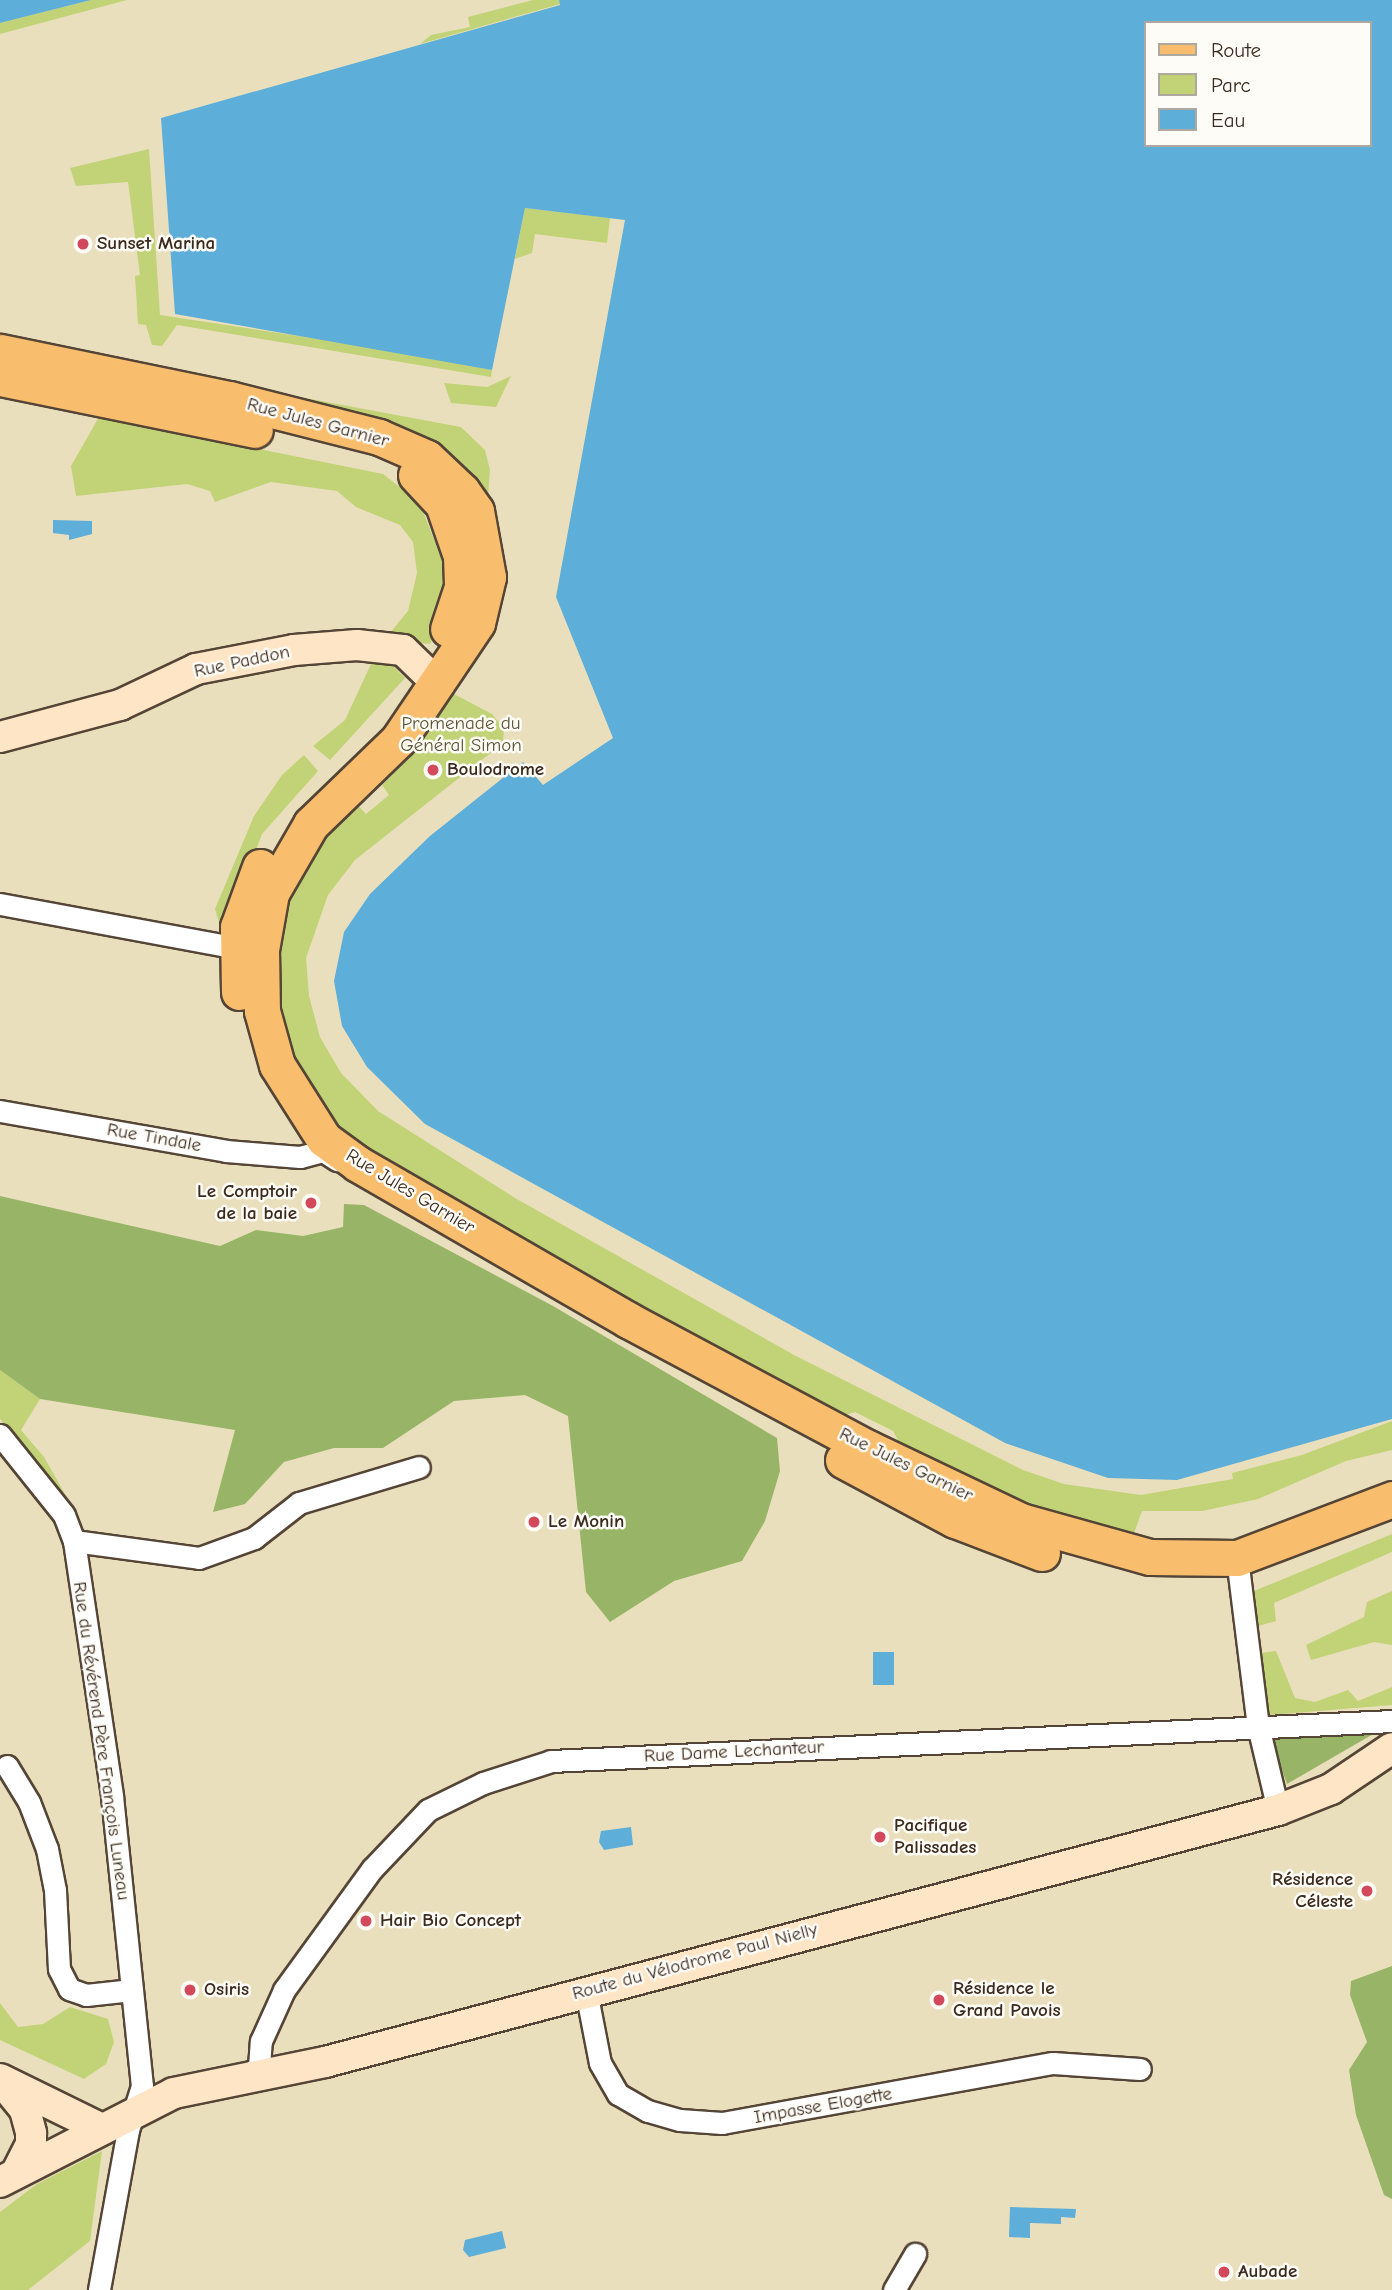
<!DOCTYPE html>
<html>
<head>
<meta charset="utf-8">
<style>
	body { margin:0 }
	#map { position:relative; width:1392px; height:2290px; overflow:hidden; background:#eadfbc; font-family:"Comic Neue",sans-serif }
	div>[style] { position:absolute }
	.green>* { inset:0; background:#c1d376 }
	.forest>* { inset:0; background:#98b567 }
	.water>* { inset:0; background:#5daed8; transform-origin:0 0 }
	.roads { filter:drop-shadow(2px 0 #554536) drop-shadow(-2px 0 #554536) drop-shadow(0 2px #554536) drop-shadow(0 -2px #554536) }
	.street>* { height:21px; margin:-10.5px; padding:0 10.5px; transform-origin:10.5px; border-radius:10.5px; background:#fff }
	.secondary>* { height:30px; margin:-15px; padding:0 15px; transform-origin:15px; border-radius:15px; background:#fde5c5 }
	.primary>* { height:35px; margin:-17.5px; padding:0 17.5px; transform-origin:17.5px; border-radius:17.5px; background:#f9be6d }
	.dots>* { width:19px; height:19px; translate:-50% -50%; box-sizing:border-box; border:4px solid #fdfcf7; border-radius:50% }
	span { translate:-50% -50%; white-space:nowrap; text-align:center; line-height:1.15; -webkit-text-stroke:5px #fdfcf7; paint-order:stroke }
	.poi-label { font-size:19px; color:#3b2a1e; font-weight:700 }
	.left { translate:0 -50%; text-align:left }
	.right { translate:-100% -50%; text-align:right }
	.street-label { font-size:19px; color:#3b2a1e }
	.park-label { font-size:19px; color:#5c5434 }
	.legend { position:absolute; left:1144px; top:21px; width:228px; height:126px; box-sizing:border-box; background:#fdfcf7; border:2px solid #afa8a0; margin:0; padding:9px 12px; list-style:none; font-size:21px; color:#3b2a1e }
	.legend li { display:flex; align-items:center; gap:14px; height:35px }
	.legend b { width:35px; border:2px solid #afa8a0 }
</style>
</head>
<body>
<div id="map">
	<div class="green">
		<div style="clip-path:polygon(91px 0,127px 0,0 34px,0 23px)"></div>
		<div style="clip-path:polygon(533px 0,559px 0,560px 4px,420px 44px,431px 35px,470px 27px,468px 17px)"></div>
		<div style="clip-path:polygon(149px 149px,160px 315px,417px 354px,492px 370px,491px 377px,177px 325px,162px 346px,152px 345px,146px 325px,138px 324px,135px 276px,140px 275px,128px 182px,76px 186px,70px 168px)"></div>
		<div style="clip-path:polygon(525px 208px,610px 218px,607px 243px,535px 234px,532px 253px,515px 259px)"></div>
		<div style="clip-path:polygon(0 341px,461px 427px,485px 450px,490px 470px,487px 511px,445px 456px)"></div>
		<div style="clip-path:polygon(511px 376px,496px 407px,451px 403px,444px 383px,487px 387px)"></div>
		<div style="clip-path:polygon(99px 417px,383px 474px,419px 502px,447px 571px,439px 628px,430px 644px,385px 639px,408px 611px,417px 573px,413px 542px,400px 525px,356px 507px,337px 491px,271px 482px,215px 502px,210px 491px,187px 484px,76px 496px,71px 466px)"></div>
		<div style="clip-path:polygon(371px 664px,391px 664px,405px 678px,330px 760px,313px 746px,345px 720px)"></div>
		<div style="clip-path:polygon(454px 694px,492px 714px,504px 729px,503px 742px,510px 746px,492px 752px,355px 860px,328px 895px,306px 958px,309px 996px,320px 1037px,341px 1073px,378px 1111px,515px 1198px,794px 1355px,1023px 1470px,1064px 1484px,1141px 1495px,1233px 1479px,1232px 1473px,1302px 1455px,1392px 1421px,1392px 1450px,1346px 1461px,1258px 1499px,1202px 1511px,1142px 1511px,1133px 1536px,1056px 1521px,901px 1446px,893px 1431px,855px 1412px,839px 1417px,544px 1259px,338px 1131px,289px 1058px,277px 1016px,278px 917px,294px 875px,352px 799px,366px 814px,389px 795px,382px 785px,408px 759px,424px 724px)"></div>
		<div style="clip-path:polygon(304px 755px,318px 771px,262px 834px,231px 918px,220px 926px,215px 909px,254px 816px,282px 775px)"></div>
		<div style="clip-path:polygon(0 1370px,40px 1399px,21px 1430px,44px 1457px,69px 1501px,0 1419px)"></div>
		<div style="clip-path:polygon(1392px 1534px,1392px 1552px,1274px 1603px,1276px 1621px,1258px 1626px,1254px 1591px)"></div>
		<div style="clip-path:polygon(1392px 1591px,1392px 1645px,1374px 1642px,1311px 1660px,1306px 1645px,1364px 1617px,1367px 1602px)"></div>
		<div style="clip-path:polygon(1276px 1651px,1295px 1698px,1315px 1702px,1348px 1690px,1358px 1701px,1392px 1687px,1392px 1705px,1269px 1715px,1260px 1653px)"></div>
		<div style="clip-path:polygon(0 2003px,18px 2027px,43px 2024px,70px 2007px,108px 2019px,114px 2042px,106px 2064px,84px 2079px,0 2040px)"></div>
		<div style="clip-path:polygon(102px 2151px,90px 2241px,28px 2290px,0 2290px,0 2212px,37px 2184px)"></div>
	</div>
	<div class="forest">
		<div style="clip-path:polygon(0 1196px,220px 1246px,256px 1230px,303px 1236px,343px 1227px,344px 1204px,364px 1205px,553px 1306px,777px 1438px,780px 1471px,765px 1521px,742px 1561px,674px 1581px,610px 1622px,586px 1592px,568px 1416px,525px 1395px,454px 1401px,383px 1448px,334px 1448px,284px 1462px,245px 1504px,213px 1512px,235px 1430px,40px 1399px,0 1370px)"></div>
		<div style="clip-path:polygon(1374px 1728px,1375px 1733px,1287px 1784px,1271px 1739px,1280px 1730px,1311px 1736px,1360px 1733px)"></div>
		<div style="clip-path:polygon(1392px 1966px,1392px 2199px,1384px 2195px,1356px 2115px,1349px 2070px,1367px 2042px,1350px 1995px,1351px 1981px)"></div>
	</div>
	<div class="water">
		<div style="clip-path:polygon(0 0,91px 0,0 23px)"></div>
		<div style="clip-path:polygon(evenodd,559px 0,1392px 0,1392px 1419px,1177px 1480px,1108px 1478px,1005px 1443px,425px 1124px,367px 1067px,342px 1026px,334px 981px,344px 932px,370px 894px,430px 836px,523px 762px,543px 785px,613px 738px,556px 597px,625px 220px,525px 208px,492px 370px,175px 314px,161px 118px,560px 5px,559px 0,1145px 23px,1369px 23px,1369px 145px,1145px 145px,1145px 23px)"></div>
		<div style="clip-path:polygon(53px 520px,92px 521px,92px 534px,69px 540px,69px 535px,53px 533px)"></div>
		<div style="left:894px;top:1652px;width:33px;height:21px;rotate:90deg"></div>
		<div style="clip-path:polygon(631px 1827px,633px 1845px,604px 1850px,599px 1842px,601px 1831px)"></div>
		<div style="clip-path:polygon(1010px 2207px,1076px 2209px,1075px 2218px,1061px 2217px,1061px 2224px,1030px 2223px,1030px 2238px,1009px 2237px)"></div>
		<div style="clip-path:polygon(502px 2231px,506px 2248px,469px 2257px,463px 2250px,465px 2240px)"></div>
	</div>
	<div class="roads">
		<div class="street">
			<div style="left:0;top:904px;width:241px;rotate:10.5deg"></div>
			<div style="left:237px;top:948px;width:11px;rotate:38deg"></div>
			<div style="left:0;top:1111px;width:230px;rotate:10deg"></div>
			<div style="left:226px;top:1151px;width:74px;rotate:4.6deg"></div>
			<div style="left:300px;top:1157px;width:24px;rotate:-15deg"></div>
			<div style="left:323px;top:1151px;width:17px;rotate:33deg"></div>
			<div style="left:0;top:1435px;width:102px;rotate:51.3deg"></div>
			<div style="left:64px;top:1515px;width:28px;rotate:69deg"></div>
			<div style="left:74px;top:1541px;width:258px;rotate:81.5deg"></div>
			<div style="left:112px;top:1796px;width:292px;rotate:84.1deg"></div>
			<div style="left:142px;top:2086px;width:46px;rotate:107.7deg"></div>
			<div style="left:128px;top:2130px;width:163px;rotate:100.3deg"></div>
			<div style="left:74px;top:1541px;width:126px;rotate:7.7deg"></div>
			<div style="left:199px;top:1558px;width:59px;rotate:-20deg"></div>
			<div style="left:254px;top:1538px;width:57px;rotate:-37.9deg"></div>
			<div style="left:299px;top:1503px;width:125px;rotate:-16.7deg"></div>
			<div style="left:1237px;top:1558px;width:169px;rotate:82.9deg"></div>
			<div style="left:1258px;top:1726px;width:86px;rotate:76.6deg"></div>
			<div style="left:7px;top:1766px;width:42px;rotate:58.6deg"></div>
			<div style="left:29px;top:1802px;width:50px;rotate:69deg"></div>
			<div style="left:47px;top:1849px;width:42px;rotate:79deg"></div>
			<div style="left:55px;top:1890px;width:79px;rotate:87.1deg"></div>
			<div style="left:59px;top:1969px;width:22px;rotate:63deg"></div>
			<div style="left:69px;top:1989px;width:18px;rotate:19deg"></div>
			<div style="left:86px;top:1995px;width:46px;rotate:-6.2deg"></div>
			<div style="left:586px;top:1991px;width:73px;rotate:79deg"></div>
			<div style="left:600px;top:2063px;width:36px;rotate:60deg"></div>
			<div style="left:618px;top:2094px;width:34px;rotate:30deg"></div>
			<div style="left:648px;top:2111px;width:33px;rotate:16deg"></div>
			<div style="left:680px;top:2120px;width:42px;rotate:4.1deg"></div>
			<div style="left:722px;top:2123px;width:336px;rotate:-10.3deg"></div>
			<div style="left:1053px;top:2063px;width:87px;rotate:3.9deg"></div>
			<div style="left:243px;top:2078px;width:19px;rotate:-35deg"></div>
			<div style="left:259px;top:2067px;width:26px;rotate:-86deg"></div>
			<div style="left:261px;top:2041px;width:56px;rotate:-65.7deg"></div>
			<div style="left:284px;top:1990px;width:150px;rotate:-54deg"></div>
			<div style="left:372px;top:1869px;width:81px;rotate:-46.5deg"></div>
			<div style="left:428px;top:1810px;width:61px;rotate:-26.1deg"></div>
			<div style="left:483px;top:1783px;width:71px;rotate:-17.9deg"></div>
			<div style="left:551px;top:1761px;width:842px;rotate:-2.72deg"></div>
			<div style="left:894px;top:2290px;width:42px;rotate:-59.7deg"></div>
		</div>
		<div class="secondary">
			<div style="left:0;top:737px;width:124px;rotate:-14.9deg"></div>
			<div style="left:120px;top:705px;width:84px;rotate:-25.3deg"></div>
			<div style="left:196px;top:669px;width:100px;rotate:-11deg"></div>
			<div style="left:294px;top:650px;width:63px;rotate:-4.5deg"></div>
			<div style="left:357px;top:645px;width:46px;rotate:6.2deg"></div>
			<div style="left:403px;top:650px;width:50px;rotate:44.2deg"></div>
			<div style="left:0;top:2079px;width:114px;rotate:26.1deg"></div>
			<div style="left:5px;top:2085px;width:32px;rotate:51deg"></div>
			<div style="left:25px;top:2110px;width:24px;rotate:75deg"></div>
			<div style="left:31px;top:2133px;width:11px;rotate:90deg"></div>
			<div style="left:31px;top:2144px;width:30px;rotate:117deg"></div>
			<div style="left:0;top:2182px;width:195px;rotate:-27.1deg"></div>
			<div style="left:174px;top:2093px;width:154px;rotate:-11.6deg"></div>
			<div style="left:325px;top:2062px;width:986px;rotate:-14.81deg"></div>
			<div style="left:1278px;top:1810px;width:57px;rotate:-21.6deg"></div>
			<div style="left:1331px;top:1789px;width:73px;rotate:-33.9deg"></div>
		</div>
		<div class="primary">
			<div style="left:0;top:352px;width:234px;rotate:11.6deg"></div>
			<div style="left:229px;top:399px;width:155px;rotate:14.2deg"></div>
			<div style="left:379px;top:437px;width:52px;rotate:23.6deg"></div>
			<div style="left:427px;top:458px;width:48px;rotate:43.3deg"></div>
			<div style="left:462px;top:491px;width:24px;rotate:55deg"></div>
			<div style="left:476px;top:511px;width:67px;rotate:79.7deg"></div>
			<div style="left:488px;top:577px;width:47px;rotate:103.4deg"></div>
			<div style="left:477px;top:623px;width:141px;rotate:124deg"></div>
			<div style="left:398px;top:740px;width:121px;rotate:136deg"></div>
			<div style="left:311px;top:824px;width:80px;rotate:120.1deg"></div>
			<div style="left:271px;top:893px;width:58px;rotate:100deg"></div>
			<div style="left:261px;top:950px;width:61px;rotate:89.1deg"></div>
			<div style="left:262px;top:1011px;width:56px;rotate:74.5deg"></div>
			<div style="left:277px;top:1065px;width:88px;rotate:57.6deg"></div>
			<div style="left:324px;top:1139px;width:42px;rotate:36.3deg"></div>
			<div style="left:358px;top:1164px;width:312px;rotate:30deg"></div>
			<div style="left:628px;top:1320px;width:272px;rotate:28.1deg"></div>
			<div style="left:868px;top:1448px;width:170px;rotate:25.5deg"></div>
			<div style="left:1021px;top:1521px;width:134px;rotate:15.6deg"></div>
			<div style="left:1150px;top:1557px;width:87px;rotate:0.7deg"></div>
			<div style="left:1237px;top:1558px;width:166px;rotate:-20.8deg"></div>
			<div style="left:0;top:378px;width:260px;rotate:11.5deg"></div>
			<div style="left:416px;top:475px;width:40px;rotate:47deg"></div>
			<div style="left:443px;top:504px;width:55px;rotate:70.9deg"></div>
			<div style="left:461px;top:556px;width:31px;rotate:88deg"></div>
			<div style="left:462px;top:587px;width:44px;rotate:108.4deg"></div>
			<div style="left:239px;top:992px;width:65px;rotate:-90.9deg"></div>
			<div style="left:238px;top:927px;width:64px;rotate:-69.9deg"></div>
			<div style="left:843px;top:1460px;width:127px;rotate:28.2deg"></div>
			<div style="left:955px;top:1520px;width:93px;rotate:20.8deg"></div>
		</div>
	</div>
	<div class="dots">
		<div style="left:83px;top:244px;background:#d1495b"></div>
		<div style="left:433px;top:770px;background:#d1495b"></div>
		<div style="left:311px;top:1203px;background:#d1495b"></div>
		<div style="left:534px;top:1522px;background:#d1495b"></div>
		<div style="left:880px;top:1837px;background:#d1495b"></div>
		<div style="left:1367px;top:1891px;background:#d1495b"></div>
		<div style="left:366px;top:1921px;background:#d1495b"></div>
		<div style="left:190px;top:1990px;background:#d1495b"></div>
		<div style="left:939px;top:2000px;background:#d1495b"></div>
		<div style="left:1224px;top:2272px;background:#d1495b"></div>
	</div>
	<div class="poi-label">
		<span class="left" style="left:97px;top:244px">Sunset Marina</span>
		<span class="left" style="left:447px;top:770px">Boulodrome</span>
		<span class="right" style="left:297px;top:1203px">Le Comptoir<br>de la baie</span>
		<span class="left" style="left:548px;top:1522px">Le Monin</span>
		<span class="left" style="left:894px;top:1837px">Pacifique<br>Palissades</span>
		<span class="right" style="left:1353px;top:1891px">Résidence<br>Céleste</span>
		<span class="left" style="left:380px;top:1921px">Hair Bio Concept</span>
		<span class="left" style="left:953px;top:2000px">Résidence le<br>Grand Pavois</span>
		<span class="left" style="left:204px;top:1990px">Osiris</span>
		<span class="left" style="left:1238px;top:2272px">Aubade</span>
	</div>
	<div class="street-label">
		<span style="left:318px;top:423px;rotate:15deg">Rue Jules Garnier</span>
		<span style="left:242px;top:662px;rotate:-12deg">Rue Paddon</span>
		<span style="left:154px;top:1138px;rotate:10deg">Rue Tindale</span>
		<span style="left:410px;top:1192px;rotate:31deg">Rue Jules Garnier</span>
		<span style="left:906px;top:1465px;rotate:26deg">Rue Jules Garnier</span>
		<span style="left:101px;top:1741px;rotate:82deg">Rue du Révérend Père François Luneau</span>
		<span style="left:734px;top:1752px;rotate:-3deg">Rue Dame Lechanteur</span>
		<span style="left:695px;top:1962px;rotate:-15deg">Route du Vélodrome Paul Nielly</span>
		<span style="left:823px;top:2106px;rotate:-10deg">Impasse Elogette</span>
	</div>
	<div class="park-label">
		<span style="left:461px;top:735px">Promenade du<br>Général Simon</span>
	</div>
	<ul class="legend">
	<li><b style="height:9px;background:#f9be6d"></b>Route</li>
	<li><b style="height:19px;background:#c1d376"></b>Parc</li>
	<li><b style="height:19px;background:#5daed8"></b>Eau</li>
	</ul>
</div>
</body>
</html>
